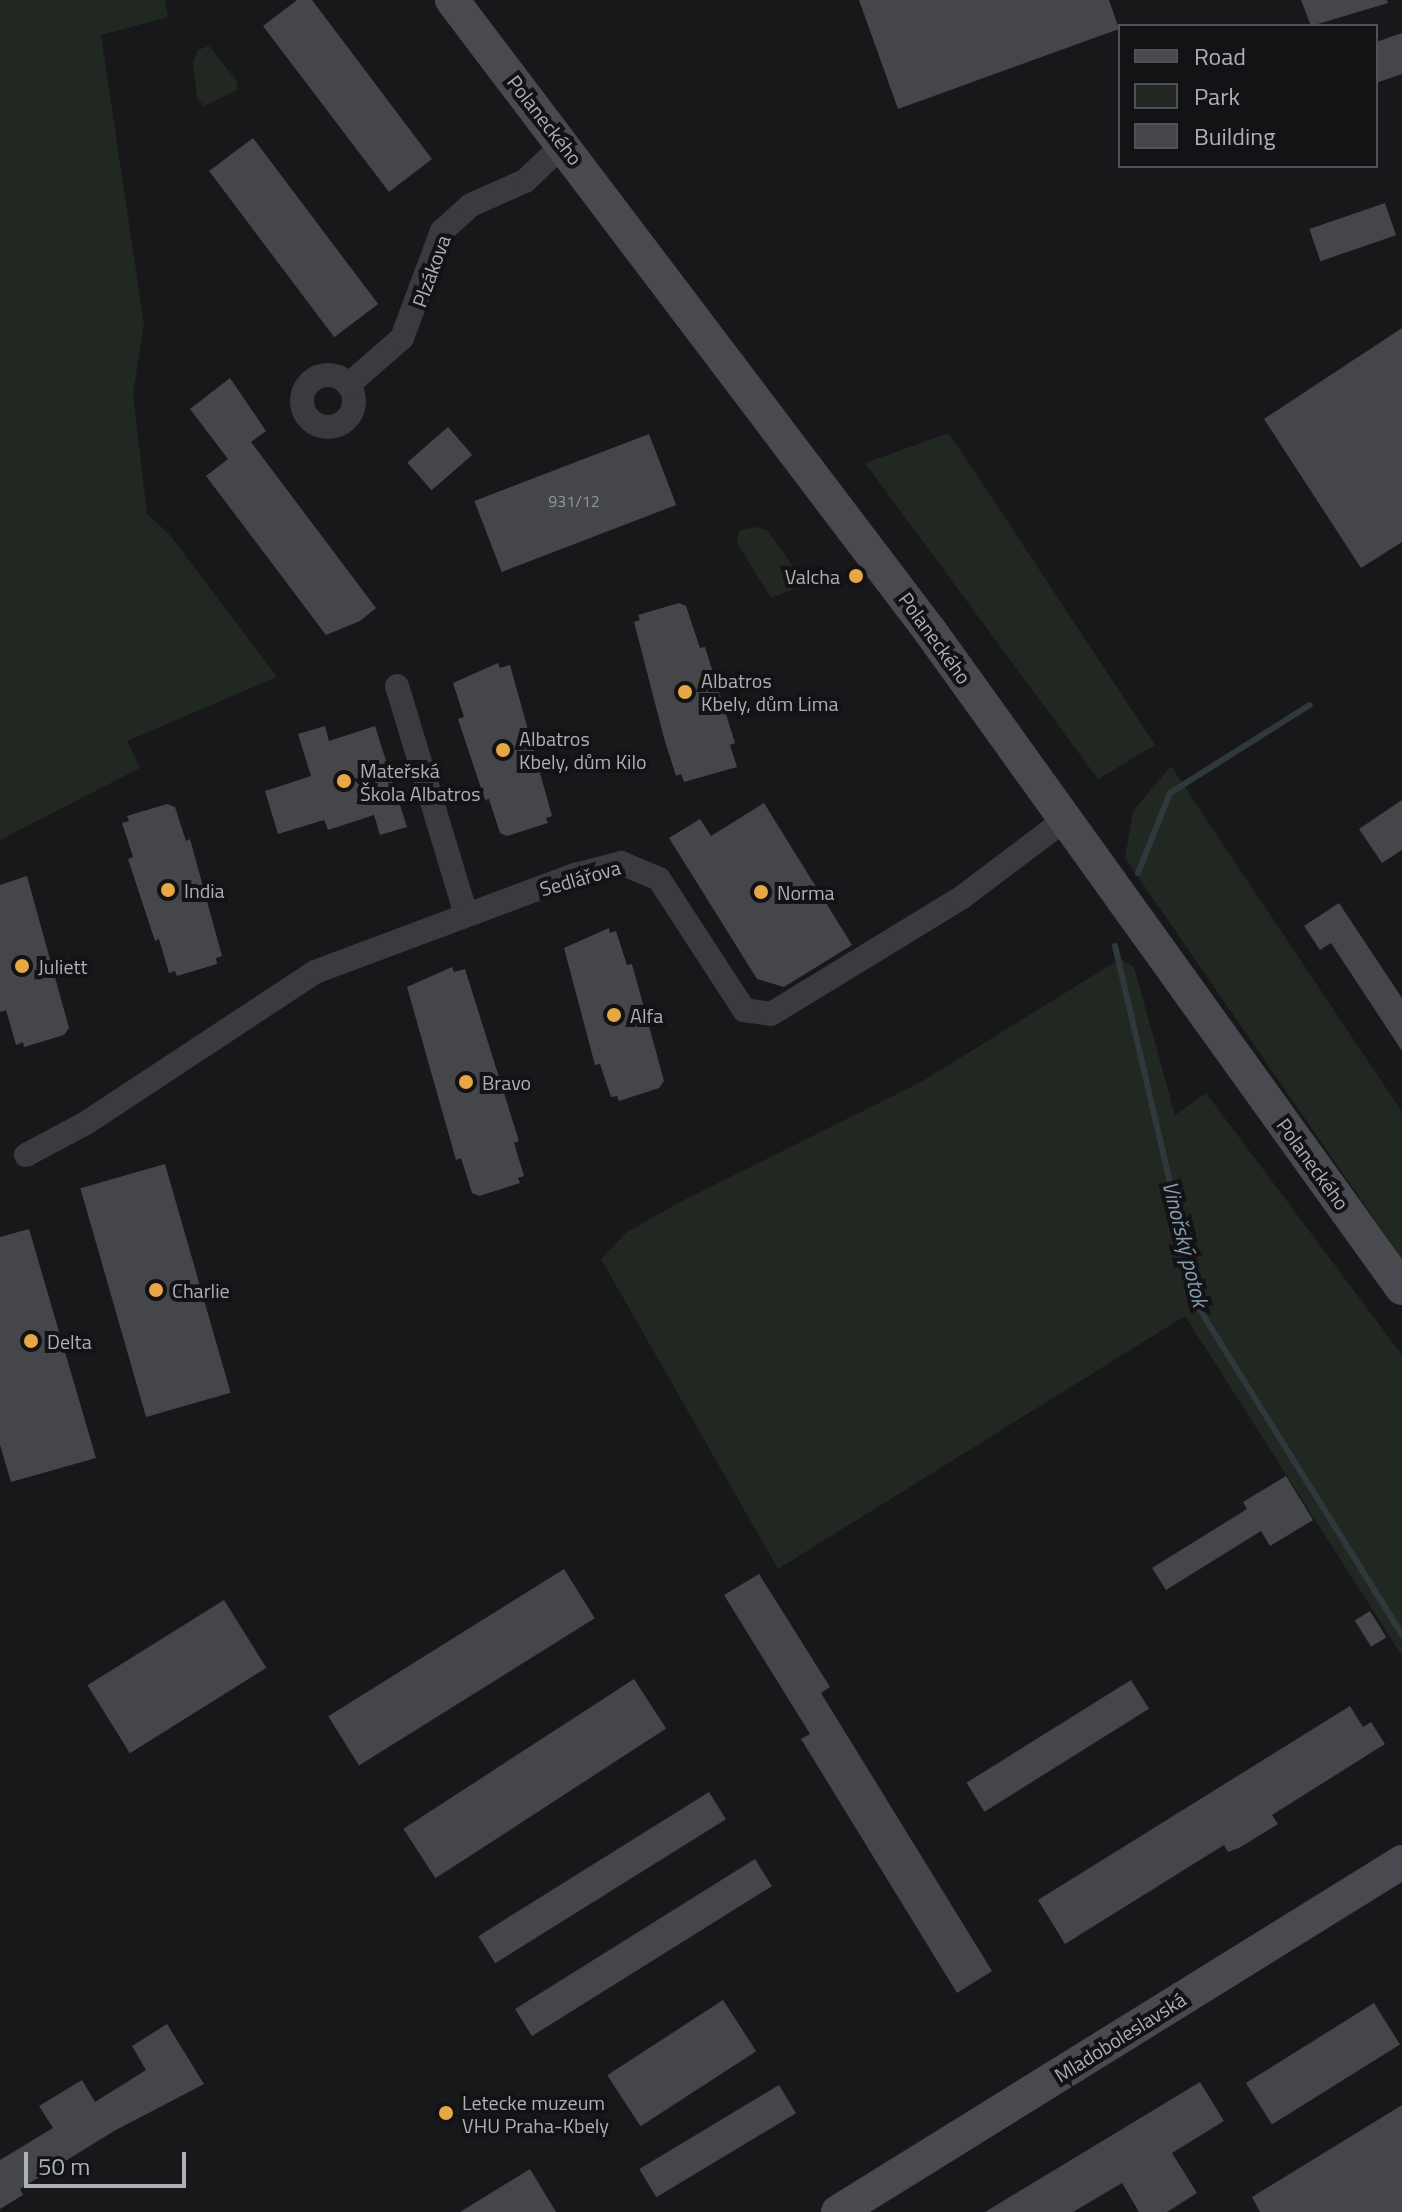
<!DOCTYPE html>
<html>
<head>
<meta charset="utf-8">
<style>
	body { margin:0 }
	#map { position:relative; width:1402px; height:2212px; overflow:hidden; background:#18181a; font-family:"Titillium Web",sans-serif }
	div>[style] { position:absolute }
	.green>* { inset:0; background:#202821 }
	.stream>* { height:6px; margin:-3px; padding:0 3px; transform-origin:3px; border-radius:3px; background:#2f383d }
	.building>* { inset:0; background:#45464a; transform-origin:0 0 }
	.street>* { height:24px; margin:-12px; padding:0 12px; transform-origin:12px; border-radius:12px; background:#3a3b3f }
	.street>.ring { margin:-12px; padding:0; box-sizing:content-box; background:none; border:24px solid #3a3b3f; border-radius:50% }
	.secondary>* { height:34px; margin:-17px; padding:0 17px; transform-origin:17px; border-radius:17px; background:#484a4f }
	.dots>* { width:22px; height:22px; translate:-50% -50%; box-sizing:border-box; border:4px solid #131315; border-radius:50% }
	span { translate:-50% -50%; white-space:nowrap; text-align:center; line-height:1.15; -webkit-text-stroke:8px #131315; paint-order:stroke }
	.number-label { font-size:16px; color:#92969d }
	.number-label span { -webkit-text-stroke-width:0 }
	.street-label { font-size:20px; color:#abb0b9 }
	.poi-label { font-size:20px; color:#abb0b9 }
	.right { translate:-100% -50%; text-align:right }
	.left { translate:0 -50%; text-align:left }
	.water-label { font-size:22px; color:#859fb1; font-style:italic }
	.legend { position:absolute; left:1118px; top:24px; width:260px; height:144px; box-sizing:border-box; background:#131315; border:2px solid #505257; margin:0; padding:10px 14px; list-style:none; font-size:24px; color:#abb0b9 }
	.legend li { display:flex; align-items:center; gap:16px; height:40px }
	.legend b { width:40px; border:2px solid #505257 }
	.scale { position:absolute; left:24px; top:2152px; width:162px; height:36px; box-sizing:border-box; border:4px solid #abb0b9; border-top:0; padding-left:10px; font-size:24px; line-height:28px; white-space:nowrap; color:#abb0b9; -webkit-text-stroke:6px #131315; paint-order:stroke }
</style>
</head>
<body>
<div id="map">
	<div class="green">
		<div style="clip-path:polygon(0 0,165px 0,168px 17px,101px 35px,144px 325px,133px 394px,147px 514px,169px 534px,277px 677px,127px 741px,140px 768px,0 840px)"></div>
		<div style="clip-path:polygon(209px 46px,237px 81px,237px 90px,204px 106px,197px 98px,193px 62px,198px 50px)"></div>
		<div style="clip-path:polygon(949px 433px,1155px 745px,1098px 779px,865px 463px)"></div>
		<div style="clip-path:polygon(756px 527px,767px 530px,806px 584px,771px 598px,737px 543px,740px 530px)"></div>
		<div style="clip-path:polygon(1171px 766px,1402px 1112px,1402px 1259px,1125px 858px,1133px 811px)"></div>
		<div style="clip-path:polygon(1120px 959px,1134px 967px,1175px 1115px,1206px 1093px,1402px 1355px,1402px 1656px,1185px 1316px,778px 1569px,601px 1259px,626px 1233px,678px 1203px,921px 1082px)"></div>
	</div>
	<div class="stream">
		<div style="left:1138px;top:873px;width:86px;rotate:-68.2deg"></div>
		<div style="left:1170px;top:793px;width:165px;rotate:-32.2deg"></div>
		<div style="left:1115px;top:946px;width:374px;rotate:76.9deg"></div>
		<div style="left:1200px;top:1310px;width:383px;rotate:58.1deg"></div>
	</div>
	<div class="building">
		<div style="clip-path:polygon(297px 0,312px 0,432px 159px,389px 192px,263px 26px)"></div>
		<div style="clip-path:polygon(859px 0,1109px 0,1119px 29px,898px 109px)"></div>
		<div style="clip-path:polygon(1301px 0,1387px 0,1388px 3px,1311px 26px)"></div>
		<div style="clip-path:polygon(1402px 33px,1402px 74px,1376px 83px,1376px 42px)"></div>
		<div style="left:253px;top:138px;width:208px;height:55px;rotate:53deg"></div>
		<div style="left:1385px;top:203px;width:34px;height:80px;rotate:71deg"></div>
		<div style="clip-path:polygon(1402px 328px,1402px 542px,1361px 568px,1264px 419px)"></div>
		<div style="clip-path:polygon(230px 378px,266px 431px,251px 442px,376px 608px,360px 621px,326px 635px,206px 476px,228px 459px,190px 409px)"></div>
		<div style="left:448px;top:427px;width:37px;height:54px;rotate:49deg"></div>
		<div style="left:649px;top:434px;width:76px;height:187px;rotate:69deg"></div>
		<div style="clip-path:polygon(679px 603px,686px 606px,700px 648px,705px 647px,735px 743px,730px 745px,737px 767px,684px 782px,681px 774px,676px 776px,664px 738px,634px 622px,640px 620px,638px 615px)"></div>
		<div style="clip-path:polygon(498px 663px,500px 668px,510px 665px,552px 816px,546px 818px,548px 823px,507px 836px,500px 833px,489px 799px,485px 800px,458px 719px,464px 717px,453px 683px)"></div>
		<div style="clip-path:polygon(325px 726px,329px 741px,375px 726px,407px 827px,380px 835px,374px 815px,328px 830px,324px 820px,278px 834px,265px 791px,311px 776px,298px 734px)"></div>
		<div style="clip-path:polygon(1402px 800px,1402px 850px,1382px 863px,1359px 829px)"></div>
		<div style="clip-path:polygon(764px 803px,852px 945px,784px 987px,757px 979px,669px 838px,700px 819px,711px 836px)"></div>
		<div style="clip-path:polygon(167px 804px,175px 807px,186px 841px,190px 839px,222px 956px,216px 958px,217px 964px,177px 976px,175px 971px,169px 973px,159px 939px,155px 941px,128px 859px,133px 857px,122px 823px,129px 821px,127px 816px)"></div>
		<div style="clip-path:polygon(27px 876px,69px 1028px,64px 1035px,24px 1047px,23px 1042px,16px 1045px,6px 1010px,0 1012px,0 885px)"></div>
		<div style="clip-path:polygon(1339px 903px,1402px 998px,1402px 1051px,1331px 943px,1320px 950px,1304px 926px)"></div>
		<div style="clip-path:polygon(609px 928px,610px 933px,616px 931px,627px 965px,632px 964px,664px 1081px,659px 1088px,619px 1101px,617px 1096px,611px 1097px,600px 1064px,595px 1065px,564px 948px)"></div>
		<div style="clip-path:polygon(452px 967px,454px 972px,465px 969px,519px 1141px,514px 1143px,524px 1176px,518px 1178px,520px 1183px,479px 1196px,472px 1193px,461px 1158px,456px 1160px,407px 987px)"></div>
		<div style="left:165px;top:1164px;width:238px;height:88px;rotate:74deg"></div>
		<div style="clip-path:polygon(29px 1229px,96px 1458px,11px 1482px,0 1445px,0 1237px)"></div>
		<div style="clip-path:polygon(1286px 1476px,1313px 1520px,1270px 1546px,1261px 1531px,1166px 1590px,1152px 1568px,1247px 1509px,1243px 1502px)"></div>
		<div style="left:564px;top:1569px;width:58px;height:278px;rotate:58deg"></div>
		<div style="clip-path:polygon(759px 1574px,830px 1687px,821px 1693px,992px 1971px,957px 1993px,801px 1739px,810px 1734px,724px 1595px)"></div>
		<div style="left:224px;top:1600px;width:80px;height:161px;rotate:58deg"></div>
		<div style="left:1370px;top:1611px;width:31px;height:18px;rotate:58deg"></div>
		<div style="left:634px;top:1679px;width:59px;height:275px;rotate:57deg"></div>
		<div style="left:1131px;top:1680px;width:34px;height:194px;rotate:58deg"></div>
		<div style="clip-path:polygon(1350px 1706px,1363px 1727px,1371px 1722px,1385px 1744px,1272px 1815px,1278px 1824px,1239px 1848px,1228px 1852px,1224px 1845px,1065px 1944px,1038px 1900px)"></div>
		<div style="left:709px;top:1792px;width:32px;height:272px;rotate:58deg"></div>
		<div style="left:755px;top:1859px;width:32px;height:283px;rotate:58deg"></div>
		<div style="left:723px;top:2000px;width:61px;height:138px;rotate:57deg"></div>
		<div style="left:1374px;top:2003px;width:49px;height:151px;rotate:58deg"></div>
		<div style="clip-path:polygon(167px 2024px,204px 2084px,114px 2131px,20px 2189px,23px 2195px,0 2209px,0 2160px,53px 2128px,39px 2106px,82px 2080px,95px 2102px,146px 2070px,132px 2046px)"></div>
		<div style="clip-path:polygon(1200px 2082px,1224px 2121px,1172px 2153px,1197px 2193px,1167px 2212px,1139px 2212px,1122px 2183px,1073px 2212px,985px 2212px)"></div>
		<div style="left:779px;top:2085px;width:33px;height:163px;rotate:59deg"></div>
		<div style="clip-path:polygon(1402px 2105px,1402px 2212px,1260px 2212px,1252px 2197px)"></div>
		<div style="clip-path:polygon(530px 2169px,556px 2212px,460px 2212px)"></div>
	</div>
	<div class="street">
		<div class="ring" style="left:302px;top:375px;width:28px;height:28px"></div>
		<div style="left:348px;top:385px;width:72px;rotate:-41deg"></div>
		<div style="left:402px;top:338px;width:114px;rotate:-69.5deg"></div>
		<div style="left:442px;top:231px;width:39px;rotate:-42deg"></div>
		<div style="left:471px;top:205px;width:59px;rotate:-24deg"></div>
		<div style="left:525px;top:181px;width:54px;rotate:-43.5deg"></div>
		<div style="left:397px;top:686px;width:239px;rotate:73.2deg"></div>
		<div style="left:26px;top:1155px;width:68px;rotate:-28.1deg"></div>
		<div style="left:86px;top:1123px;width:274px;rotate:-33.4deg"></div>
		<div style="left:315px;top:972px;width:278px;rotate:-20.5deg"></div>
		<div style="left:575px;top:875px;width:48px;rotate:-14.6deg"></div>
		<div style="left:621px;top:863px;width:41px;rotate:22.8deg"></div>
		<div style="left:659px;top:879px;width:156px;rotate:57deg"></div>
		<div style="left:744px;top:1010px;width:27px;rotate:8deg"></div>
		<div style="left:771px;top:1014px;width:223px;rotate:-31.4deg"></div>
		<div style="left:961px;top:898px;width:131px;rotate:-37deg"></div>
	</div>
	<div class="secondary">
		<div style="left:452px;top:0;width:792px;rotate:52.86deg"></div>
		<div style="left:930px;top:631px;width:809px;rotate:54.31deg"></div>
		<div style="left:838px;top:2212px;width:664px;rotate:-31.82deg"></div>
	</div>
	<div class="dots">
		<div style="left:856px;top:576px;background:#e6a744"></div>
		<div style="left:685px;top:692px;background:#e6a744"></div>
		<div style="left:503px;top:750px;background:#e6a744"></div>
		<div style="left:344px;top:781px;background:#e6a744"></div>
		<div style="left:168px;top:890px;background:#e6a744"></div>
		<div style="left:761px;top:892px;background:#e6a744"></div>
		<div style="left:22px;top:966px;background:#e6a744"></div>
		<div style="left:614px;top:1015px;background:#e6a744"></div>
		<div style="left:466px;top:1082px;background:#e6a744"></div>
		<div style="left:156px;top:1290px;background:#e6a744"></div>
		<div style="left:31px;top:1341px;background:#e6a744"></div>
		<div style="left:446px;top:2113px;background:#e6a744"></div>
	</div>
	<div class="number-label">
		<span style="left:574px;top:501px">931/12</span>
	</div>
	<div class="street-label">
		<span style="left:545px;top:120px;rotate:52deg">Polaneckého</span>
		<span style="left:431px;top:271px;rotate:-70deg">Plzákova</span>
		<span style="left:935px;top:638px;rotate:54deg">Polaneckého</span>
		<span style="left:580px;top:878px;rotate:-16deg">Sedlářova</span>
		<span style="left:1313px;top:1164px;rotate:54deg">Polaneckého</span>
		<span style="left:1120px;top:2037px;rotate:-32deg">Mladoboleslavská</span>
	</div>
	<div class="poi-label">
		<span class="right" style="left:840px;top:576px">Valcha</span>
		<span class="left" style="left:701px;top:692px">Albatros<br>Kbely, dům Lima</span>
		<span class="left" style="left:519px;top:750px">Albatros<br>Kbely, dům Kilo</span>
		<span class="left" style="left:360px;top:782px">Mateřská<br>Škola Albatros</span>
		<span class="left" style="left:184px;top:890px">India</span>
		<span class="left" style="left:777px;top:892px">Norma</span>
		<span class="left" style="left:38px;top:966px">Juliett</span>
		<span class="left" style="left:630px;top:1015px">Alfa</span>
		<span class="left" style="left:482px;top:1082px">Bravo</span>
		<span class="left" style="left:172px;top:1290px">Charlie</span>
		<span class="left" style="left:47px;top:1341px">Delta</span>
		<span class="left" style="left:462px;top:2114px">Letecke muzeum<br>VHU Praha-Kbely</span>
	</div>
	<div class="water-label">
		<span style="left:1185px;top:1244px;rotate:76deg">Vinořský potok</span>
	</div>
	<ul class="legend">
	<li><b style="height:10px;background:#484a4f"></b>Road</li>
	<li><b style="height:22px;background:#202821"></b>Park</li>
	<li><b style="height:22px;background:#45464a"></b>Building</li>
	</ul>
	<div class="scale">50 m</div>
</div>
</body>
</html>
